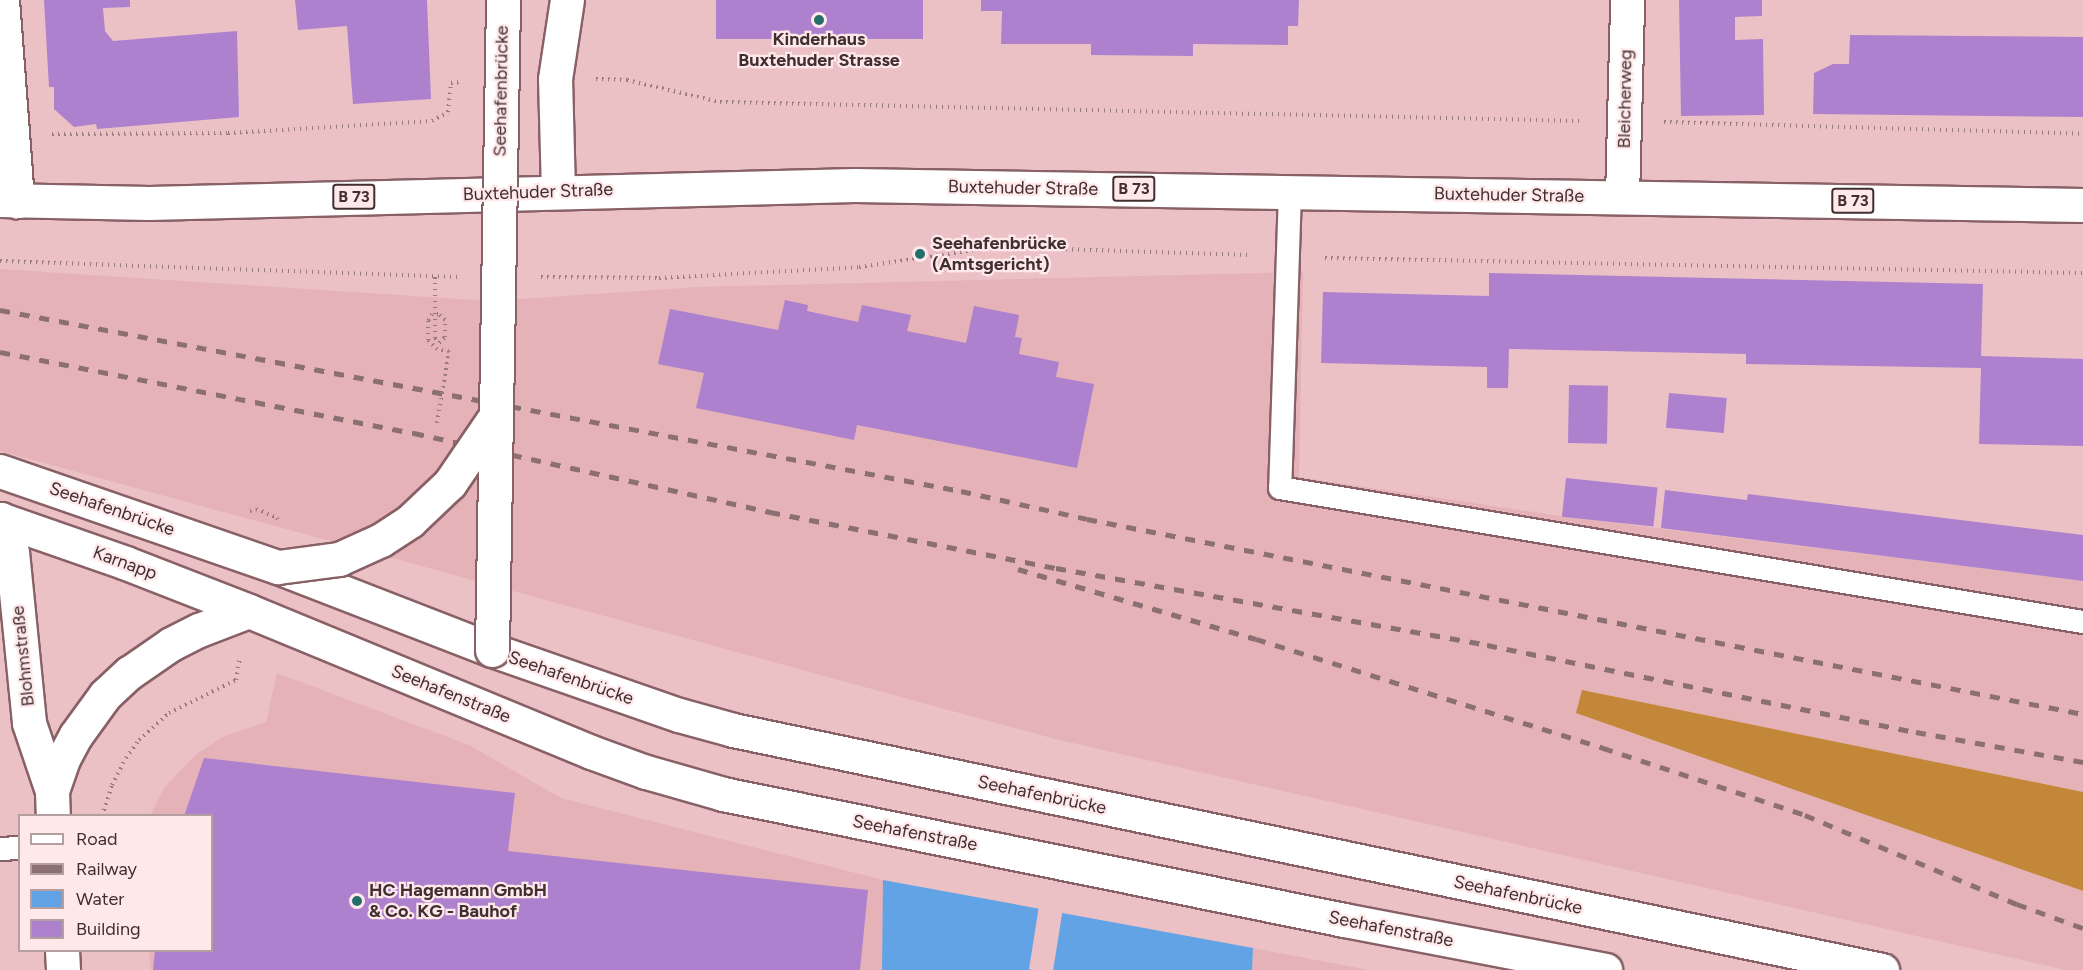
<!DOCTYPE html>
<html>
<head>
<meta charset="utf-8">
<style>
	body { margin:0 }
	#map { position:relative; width:2083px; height:970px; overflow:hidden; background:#ecc1c6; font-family:Figtree,sans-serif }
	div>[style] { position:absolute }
	.built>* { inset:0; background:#e5b2b8 }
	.forest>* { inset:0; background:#c3873a }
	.water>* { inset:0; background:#62a3e5 }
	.pier>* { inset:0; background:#ecc1c6; transform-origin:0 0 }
	.building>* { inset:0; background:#ad81cd; transform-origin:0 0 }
	.path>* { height:4px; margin-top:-2px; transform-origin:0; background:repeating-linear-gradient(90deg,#997b7e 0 1.5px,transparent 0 6px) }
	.roads { filter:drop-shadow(2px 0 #886166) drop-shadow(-2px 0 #886166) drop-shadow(0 2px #886166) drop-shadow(0 -2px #886166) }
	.lane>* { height:22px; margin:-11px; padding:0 11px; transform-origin:11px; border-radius:11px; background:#fff }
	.street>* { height:33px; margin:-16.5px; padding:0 16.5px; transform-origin:16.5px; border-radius:16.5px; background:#fff }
	.secondary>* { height:33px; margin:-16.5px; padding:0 16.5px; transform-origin:16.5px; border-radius:16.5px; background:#fff }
	.primary>* { height:33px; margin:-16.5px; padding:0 16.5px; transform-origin:16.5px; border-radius:16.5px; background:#fff }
	.rail>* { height:4.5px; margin-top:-2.25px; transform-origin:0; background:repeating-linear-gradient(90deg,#8b6f72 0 10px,transparent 0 20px) }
	.path-bridge>* { height:4px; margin-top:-2px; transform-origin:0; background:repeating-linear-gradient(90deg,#997b7e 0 1.5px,transparent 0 6px) }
	.bridges { filter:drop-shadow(2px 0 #886166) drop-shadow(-2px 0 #886166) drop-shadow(0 2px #886166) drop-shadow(0 -2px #886166) }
	.secondary-bridge>* { height:33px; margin:-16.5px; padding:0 16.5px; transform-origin:16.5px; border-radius:16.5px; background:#fff }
	.dots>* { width:16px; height:16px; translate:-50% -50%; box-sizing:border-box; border:3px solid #ffe8ea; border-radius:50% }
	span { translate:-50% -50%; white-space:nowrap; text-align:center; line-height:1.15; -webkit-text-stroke:4.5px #ffe8ea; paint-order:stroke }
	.shield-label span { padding:2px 4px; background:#ffe8ea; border:2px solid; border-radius:4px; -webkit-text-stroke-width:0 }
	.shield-label { font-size:16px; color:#402f31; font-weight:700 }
	.poi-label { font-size:18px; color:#402f31; font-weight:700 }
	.left { translate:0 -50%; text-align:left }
	.street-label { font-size:18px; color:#402f31 }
	.legend { position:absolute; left:18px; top:814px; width:195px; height:138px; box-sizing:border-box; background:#ffe8ea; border:2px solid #b39ea0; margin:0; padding:8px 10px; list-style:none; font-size:18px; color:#402f31 }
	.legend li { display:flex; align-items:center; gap:12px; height:30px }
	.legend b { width:30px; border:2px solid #b39ea0 }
</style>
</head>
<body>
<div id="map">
	<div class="built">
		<div style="clip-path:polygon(0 269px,490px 301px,698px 287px,1303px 272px,1299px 477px,1567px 517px,2083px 581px,2083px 792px,1582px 690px,1926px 836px,2083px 891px,2083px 970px,2066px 970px,1055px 739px,0 451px)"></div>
		<div style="clip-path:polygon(277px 673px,469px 745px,561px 798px,883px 880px,882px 970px,151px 970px,149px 951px,212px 950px,212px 816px,150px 815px,164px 788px,196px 754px,225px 736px,266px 722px)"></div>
		<div style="clip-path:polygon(1253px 948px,1369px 970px,1252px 970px)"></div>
	</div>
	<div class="forest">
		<div style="clip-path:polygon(1582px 690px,2083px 792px,2083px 891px,1576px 713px)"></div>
	</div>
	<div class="water">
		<div style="clip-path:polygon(883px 880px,1253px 948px,1252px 970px,882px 970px)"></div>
	</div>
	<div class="pier">
		<div style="left:1039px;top:906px;width:24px;height:64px;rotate:9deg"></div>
	</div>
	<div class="building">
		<div style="clip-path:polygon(44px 0,130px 0,130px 7px,103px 8px,105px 31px,113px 41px,237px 31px,239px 117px,97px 129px,96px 124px,74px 127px,54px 109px,54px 87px,49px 87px)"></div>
		<div style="clip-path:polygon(295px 0,427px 0,431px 99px,353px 104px,347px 26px,298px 30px)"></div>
		<div style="left:716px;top:0;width:207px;height:39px"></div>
		<div style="clip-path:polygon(981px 0,1299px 0,1298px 26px,1288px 26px,1288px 45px,1193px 44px,1193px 56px,1091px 55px,1091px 44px,1001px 44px,1002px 11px,981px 11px)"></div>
		<div style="clip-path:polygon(1679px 0,1762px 0,1762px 16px,1735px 17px,1735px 40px,1763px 39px,1764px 115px,1681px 116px)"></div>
		<div style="clip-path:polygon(1850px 35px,2083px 37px,2083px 117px,1813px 114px,1814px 73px,1833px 64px,1849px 64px)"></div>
		<div style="clip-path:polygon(1489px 273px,1983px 284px,1981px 356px,2083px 359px,2083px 446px,1979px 444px,1981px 368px,1746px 364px,1746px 354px,1509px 349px,1508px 388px,1487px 388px,1487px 367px,1321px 363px,1323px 292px,1489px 296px)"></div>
		<div style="clip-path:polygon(785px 300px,808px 305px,807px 311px,858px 322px,862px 305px,911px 315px,907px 331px,966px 343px,974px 306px,1019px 315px,1015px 337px,1022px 338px,1019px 354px,1059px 362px,1056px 377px,1094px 384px,1077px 468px,857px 425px,854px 440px,696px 408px,704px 373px,658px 364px,670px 309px,778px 330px)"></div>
		<div style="left:1569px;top:385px;width:39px;height:58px;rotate:1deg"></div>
		<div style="left:1669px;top:393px;width:58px;height:35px;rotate:5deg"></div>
		<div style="left:1566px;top:478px;width:92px;height:39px;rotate:6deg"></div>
		<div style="clip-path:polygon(1665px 490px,1747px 500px,1748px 494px,2083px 535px,2083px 581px,1661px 528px)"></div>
		<div style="clip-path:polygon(204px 758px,515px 793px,508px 851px,868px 890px,860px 970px,153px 970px,155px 950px,212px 950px,212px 816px,184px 816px)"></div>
	</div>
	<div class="path">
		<div style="left:596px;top:79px;width:31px;rotate:2deg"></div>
		<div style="left:627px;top:80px;width:96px;rotate:13.3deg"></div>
		<div style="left:720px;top:102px;width:861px;rotate:1.26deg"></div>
		<div style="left:1664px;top:122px;width:419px;rotate:1.6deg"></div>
		<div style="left:52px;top:134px;width:176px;rotate:-0.3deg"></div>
		<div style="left:228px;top:133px;width:204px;rotate:-3.4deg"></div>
		<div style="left:432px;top:121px;width:18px;rotate:-29deg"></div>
		<div style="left:448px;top:112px;width:29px;rotate:-84deg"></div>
		<div style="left:451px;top:83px;width:8px;rotate:-7deg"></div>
		<div style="left:1325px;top:258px;width:758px;rotate:1.13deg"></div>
		<div style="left:0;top:261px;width:458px;rotate:2deg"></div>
		<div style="left:435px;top:277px;width:61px;rotate:90deg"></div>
		<div style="left:435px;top:338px;width:6px;rotate:51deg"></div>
		<div style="left:439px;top:343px;width:8px;rotate:-45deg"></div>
		<div style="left:445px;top:337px;width:17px;rotate:-90deg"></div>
		<div style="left:445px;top:320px;width:9px;rotate:-139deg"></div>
		<div style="left:438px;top:314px;width:6px;rotate:180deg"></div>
		<div style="left:432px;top:314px;width:8px;rotate:120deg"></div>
		<div style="left:428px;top:321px;width:19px;rotate:90deg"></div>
		<div style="left:428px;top:340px;width:13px;rotate:45deg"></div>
		<div style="left:541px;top:277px;width:118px;rotate:0.5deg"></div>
		<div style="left:659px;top:278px;width:200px;rotate:-3.1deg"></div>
		<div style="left:859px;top:267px;width:136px;rotate:-8.4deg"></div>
		<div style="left:994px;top:247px;width:257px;rotate:1.8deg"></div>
		<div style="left:250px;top:511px;width:6px;rotate:-18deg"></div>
		<div style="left:256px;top:509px;width:23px;rotate:23deg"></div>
		<div style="left:277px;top:518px;width:4px;rotate:63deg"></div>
		<div style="left:102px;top:816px;width:33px;rotate:-72deg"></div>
		<div style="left:112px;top:785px;width:30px;rotate:-63deg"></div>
		<div style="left:126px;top:758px;width:22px;rotate:-54deg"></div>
		<div style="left:139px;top:740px;width:40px;rotate:-42deg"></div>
		<div style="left:169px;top:713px;width:75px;rotate:-26.2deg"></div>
		<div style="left:236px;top:680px;width:22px;rotate:-80deg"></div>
	</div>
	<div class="roads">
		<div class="lane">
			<div style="left:1290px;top:192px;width:296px;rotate:91.9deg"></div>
			<div style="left:1280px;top:488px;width:814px;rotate:9.47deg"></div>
			<div style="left:0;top:849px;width:20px;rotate:-3deg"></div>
		</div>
		<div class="street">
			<div style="left:2px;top:0;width:202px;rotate:85.7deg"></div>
			<div style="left:1622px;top:197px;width:197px;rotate:-88.5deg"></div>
			<div style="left:0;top:519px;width:133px;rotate:19.2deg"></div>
			<div style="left:126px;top:563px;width:132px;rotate:21.3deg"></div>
		</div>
		<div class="secondary">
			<div style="left:558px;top:192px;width:113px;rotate:-91.5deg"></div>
			<div style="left:555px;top:79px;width:80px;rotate:-81.4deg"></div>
			<div style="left:1px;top:519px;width:35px;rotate:72deg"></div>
			<div style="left:12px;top:552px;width:172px;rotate:84.3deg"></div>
			<div style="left:29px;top:723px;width:72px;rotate:71.3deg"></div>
			<div style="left:52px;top:791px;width:25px;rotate:88deg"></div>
			<div style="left:278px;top:567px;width:230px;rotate:21.2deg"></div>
			<div style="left:492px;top:650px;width:198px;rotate:19.2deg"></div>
			<div style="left:679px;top:715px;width:56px;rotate:15.5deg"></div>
			<div style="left:733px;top:730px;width:1174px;rotate:11.8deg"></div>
			<div style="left:52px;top:791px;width:34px;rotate:-71deg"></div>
			<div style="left:63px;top:759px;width:27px;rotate:-62deg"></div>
			<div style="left:76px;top:735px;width:49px;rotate:-54.1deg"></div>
			<div style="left:105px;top:695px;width:33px;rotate:-43deg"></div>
			<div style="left:129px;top:673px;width:51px;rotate:-34.6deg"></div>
			<div style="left:171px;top:644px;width:31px;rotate:-27deg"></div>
			<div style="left:199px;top:630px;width:53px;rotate:-20.8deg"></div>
			<div style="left:249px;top:611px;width:370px;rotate:22.4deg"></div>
			<div style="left:591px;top:752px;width:59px;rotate:20deg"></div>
			<div style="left:646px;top:772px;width:80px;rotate:15.9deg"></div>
			<div style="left:723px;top:794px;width:634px;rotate:11.47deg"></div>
			<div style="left:1344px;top:920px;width:266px;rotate:10.8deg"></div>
			<div style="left:62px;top:950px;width:20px;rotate:87deg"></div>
		</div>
		<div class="primary">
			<div style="left:0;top:200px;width:149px;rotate:1.2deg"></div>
			<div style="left:149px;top:203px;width:706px;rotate:-1.46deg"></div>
			<div style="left:855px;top:185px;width:1228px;rotate:0.93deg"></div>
		</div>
	</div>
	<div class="rail">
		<div style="left:0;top:310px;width:978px;rotate:10.67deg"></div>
		<div style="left:961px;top:491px;width:129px;rotate:12.5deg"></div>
		<div style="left:1087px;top:519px;width:1015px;rotate:11.08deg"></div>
		<div style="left:0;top:352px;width:422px;rotate:11.1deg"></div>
		<div style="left:414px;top:433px;width:365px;rotate:12.5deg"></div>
		<div style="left:770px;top:512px;width:291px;rotate:11.1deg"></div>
		<div style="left:1056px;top:568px;width:438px;rotate:10.1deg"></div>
		<div style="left:1487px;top:645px;width:438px;rotate:11.5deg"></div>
		<div style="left:1916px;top:732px;width:170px;rotate:10.2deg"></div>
		<div style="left:1018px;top:569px;width:248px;rotate:16.4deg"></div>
		<div style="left:1256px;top:639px;width:364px;rotate:17.4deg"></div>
		<div style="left:1603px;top:748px;width:213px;rotate:18.3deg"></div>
		<div style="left:1805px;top:815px;width:230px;rotate:22.8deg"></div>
		<div style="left:2017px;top:904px;width:70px;rotate:20deg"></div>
	</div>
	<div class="path-bridge">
		<div style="left:437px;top:423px;width:73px;rotate:-80.5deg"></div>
		<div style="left:449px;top:351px;width:12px;rotate:-171deg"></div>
	</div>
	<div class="bridges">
		<div class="secondary-bridge">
			<div style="left:0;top:471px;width:294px;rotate:19.1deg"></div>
			<div style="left:278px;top:567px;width:62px;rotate:-7.5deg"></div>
			<div style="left:339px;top:559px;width:46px;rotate:-24.3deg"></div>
			<div style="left:381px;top:540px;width:35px;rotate:-33deg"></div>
			<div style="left:410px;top:521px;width:55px;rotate:-43.5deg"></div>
			<div style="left:450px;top:483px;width:80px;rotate:-55.7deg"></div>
			<div style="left:492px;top:650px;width:650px;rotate:-89.03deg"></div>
		</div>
	</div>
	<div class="dots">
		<div style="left:819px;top:20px;background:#246e6a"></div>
		<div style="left:920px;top:254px;background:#246e6a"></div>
		<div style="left:357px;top:901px;background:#246e6a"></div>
	</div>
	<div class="shield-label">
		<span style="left:1134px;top:189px">B 73</span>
		<span style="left:354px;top:197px">B 73</span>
		<span style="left:1853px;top:201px">B 73</span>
	</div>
	<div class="poi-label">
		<span style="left:819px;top:50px">Kinderhaus<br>Buxtehuder Strasse</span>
		<span class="left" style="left:932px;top:254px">Seehafenbrücke<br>(Amtsgericht)</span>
		<span class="left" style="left:369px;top:901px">HC Hagemann GmbH<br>&amp; Co. KG - Bauhof</span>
	</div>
	<div class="street-label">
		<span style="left:501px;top:91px;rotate:-89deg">Seehafenbrücke</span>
		<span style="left:1625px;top:99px;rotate:-89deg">Bleicherweg</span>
		<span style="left:1023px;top:188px;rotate:1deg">Buxtehuder Straße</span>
		<span style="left:538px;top:192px;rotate:-2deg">Buxtehuder Straße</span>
		<span style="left:1509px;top:195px;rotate:1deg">Buxtehuder Straße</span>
		<span style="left:112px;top:509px;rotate:19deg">Seehafenbrücke</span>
		<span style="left:125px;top:563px;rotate:20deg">Karnapp</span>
		<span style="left:23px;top:656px;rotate:-96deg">Blohmstraße</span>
		<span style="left:571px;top:678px;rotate:19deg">Seehafenbrücke</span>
		<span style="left:451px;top:694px;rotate:22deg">Seehafenstraße</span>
		<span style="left:1042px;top:795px;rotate:12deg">Seehafenbrücke</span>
		<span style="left:915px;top:833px;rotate:11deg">Seehafenstraße</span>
		<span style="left:1518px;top:895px;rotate:12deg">Seehafenbrücke</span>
		<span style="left:1391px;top:929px;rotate:11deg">Seehafenstraße</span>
	</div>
	<ul class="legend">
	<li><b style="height:8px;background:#fff"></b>Road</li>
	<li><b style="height:8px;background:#8b6f72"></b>Railway</li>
	<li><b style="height:16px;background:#62a3e5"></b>Water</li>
	<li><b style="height:16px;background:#ad81cd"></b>Building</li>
	</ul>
</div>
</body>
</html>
